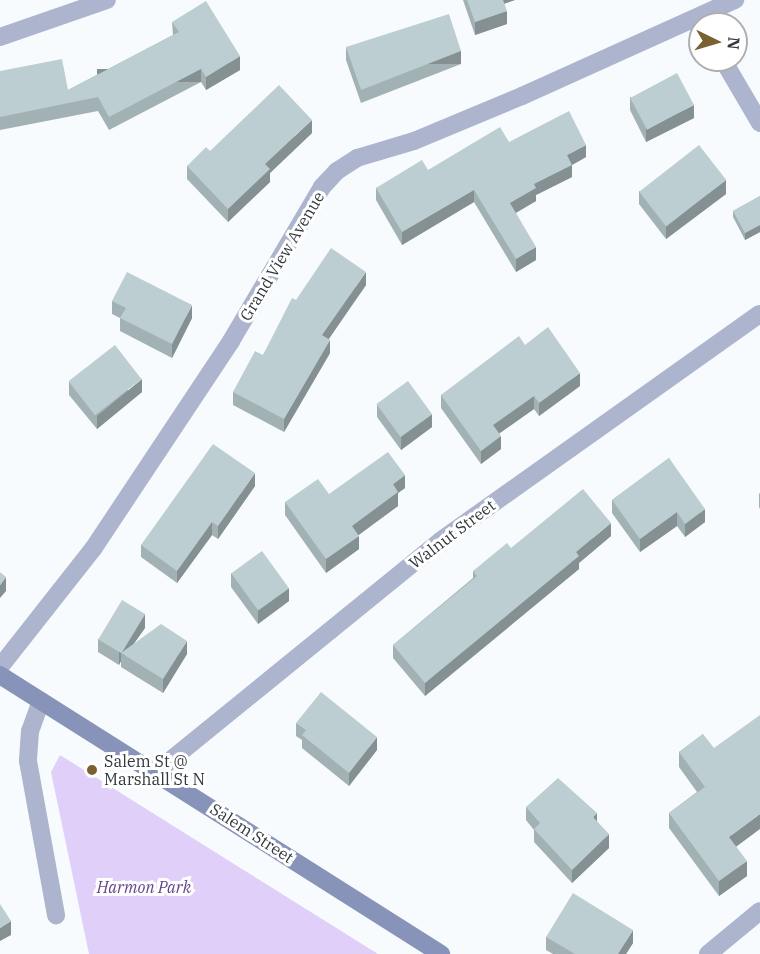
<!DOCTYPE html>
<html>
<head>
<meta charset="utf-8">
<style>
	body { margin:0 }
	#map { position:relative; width:760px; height:954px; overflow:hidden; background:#f8fbfd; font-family:"IBM Plex Serif",serif }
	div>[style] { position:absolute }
	.green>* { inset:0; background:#e0cff9 }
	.street>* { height:18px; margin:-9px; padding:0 9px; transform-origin:9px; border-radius:9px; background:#adb5ce }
	.secondary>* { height:18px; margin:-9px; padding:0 9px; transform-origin:9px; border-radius:9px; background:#8793b8 }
	.wall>* { inset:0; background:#a2b1b4 }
	.shaded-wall>* { inset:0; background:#849092; transform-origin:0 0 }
	.building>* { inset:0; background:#bcced1; transform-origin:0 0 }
	.dots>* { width:16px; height:16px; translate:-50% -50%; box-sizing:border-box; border:3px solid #fff; border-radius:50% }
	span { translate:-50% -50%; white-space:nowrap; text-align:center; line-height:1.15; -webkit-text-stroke:6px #fff; paint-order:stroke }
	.street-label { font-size:16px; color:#33383c }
	.poi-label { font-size:16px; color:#33383c }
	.left { translate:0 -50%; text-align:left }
	.park-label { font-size:16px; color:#65458b; font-style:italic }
	.north { position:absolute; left:688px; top:12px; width:60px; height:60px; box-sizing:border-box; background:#fff; border:2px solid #adafb1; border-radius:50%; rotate:95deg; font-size:16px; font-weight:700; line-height:24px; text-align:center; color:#33383c }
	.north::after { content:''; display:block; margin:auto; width:21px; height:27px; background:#796132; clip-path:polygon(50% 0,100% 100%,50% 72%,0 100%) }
</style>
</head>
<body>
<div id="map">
	<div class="green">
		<div style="clip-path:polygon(60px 755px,378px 954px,89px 954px,51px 772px)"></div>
	</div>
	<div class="street">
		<div style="left:0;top:37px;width:113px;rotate:-19.1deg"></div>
		<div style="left:723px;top:60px;width:73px;rotate:59.6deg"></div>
		<div style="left:0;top:667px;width:150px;rotate:-51.8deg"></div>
		<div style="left:93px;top:549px;width:250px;rotate:-56.4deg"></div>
		<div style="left:231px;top:341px;width:179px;rotate:-59.4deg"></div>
		<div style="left:322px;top:187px;width:22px;rotate:-47deg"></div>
		<div style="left:337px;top:171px;width:24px;rotate:-33deg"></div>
		<div style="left:357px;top:158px;width:59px;rotate:-16.6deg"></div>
		<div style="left:414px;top:141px;width:117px;rotate:-22.6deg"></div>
		<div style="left:522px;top:96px;width:234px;rotate:-24.3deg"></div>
		<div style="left:41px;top:701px;width:32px;rotate:110deg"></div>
		<div style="left:30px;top:731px;width:30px;rotate:94deg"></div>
		<div style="left:28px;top:761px;width:157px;rotate:79.7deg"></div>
		<div style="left:156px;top:772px;width:366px;rotate:-39.1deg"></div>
		<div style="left:440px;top:541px;width:392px;rotate:-35.4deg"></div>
		<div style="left:708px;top:954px;width:67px;rotate:-39.6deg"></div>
	</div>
	<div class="secondary">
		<div style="left:0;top:675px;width:522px;rotate:32.32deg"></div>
	</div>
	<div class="wall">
		<div style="clip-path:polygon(463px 0,515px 0,504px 4px,507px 24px,475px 35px)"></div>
		<div style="clip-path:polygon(172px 22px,240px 70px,206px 90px,201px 82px,109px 130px,98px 111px,0 130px,0 71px,68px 90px,173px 35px)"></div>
		<div style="clip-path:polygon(346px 47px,461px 64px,361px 103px,346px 60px)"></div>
		<div style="clip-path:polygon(630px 97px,694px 118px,646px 142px,630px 110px)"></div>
		<div style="clip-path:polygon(312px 133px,270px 173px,270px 182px,228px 222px,187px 179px,187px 166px,210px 151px)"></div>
		<div style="clip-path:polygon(509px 142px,586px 157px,572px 165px,572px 177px,536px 195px,536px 201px,516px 213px,536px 260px,516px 272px,474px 202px,402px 245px,376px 200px,376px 188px)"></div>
		<div style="clip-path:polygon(639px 191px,726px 194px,666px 239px,639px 204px)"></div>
		<div style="clip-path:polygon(760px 196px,760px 232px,745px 240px,733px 217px,733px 211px)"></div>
		<div style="clip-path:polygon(366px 285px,328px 339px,330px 353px,284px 432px,233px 405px,233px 392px,263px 355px,296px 300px)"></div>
		<div style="clip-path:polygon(112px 301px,192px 318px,172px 358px,120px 331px,120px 318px,112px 314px)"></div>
		<div style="clip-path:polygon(525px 345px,580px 386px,539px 416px,534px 409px,499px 433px,501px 449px,481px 464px,441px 408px,441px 395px)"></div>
		<div style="clip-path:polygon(69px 382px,142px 392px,97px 429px,69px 395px)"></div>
		<div style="clip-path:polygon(377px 404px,432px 427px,401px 450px,377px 417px)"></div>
		<div style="clip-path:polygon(669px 458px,705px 522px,685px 537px,677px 526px,640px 552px,612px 513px,612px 500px)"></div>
		<div style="clip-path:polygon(255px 486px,218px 539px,212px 535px,177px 583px,141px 557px,141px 545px)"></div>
		<div style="clip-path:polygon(405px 488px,398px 493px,398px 506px,358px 535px,359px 549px,326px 573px,285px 515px,285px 502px,329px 494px)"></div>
		<div style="clip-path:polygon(760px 493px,760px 509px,759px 507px,759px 494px)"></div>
		<div style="clip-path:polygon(611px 536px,579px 563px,579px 569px,425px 696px,393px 658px,393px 645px,473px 578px,473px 571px,511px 548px)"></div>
		<div style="clip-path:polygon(231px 573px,289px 601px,258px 624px,231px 587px)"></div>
		<div style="clip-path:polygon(145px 628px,133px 645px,187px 654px,163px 693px,121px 667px,121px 661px,119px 665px,98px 652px,98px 639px)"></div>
		<div style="clip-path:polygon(296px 723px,377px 750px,349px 786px,302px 748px,302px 740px,296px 736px)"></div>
		<div style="clip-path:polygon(703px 734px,736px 847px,747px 876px,719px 896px,669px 828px,669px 813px,697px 792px,679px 767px,679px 752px)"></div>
		<div style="clip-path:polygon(526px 807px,597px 821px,609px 848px,572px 883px,534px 842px,534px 830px,526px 820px)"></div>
		<div style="clip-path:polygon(546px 937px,633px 943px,626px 954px,553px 954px,546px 950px)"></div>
	</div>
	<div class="shaded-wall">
		<div style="clip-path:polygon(500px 0,515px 0,500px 5px)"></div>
		<div style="clip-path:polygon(507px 11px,507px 24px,475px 35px,475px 22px)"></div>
		<div style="left:461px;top:51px;width:13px;height:107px;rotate:90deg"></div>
		<div style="clip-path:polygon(240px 56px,240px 70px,206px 90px,206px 77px)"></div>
		<div style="left:201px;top:69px;width:13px;height:104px;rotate:90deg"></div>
		<div style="clip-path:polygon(694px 105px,694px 118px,646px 142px,646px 129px)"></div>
		<div style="clip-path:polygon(312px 120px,312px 133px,270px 173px,270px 182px,228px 222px,228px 209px,265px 164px)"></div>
		<div style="clip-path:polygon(586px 145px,586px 157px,572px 165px,572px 177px,536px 195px,536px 201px,510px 216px,510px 203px,567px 155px)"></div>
		<div style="clip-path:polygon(726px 180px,726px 194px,666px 239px,666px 226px)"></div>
		<div style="clip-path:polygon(474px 190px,474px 202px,402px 245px,402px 232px)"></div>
		<div style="clip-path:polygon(760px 225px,760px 232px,745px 240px,745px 233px)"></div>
		<div style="clip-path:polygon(536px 247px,536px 260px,516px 272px,516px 259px)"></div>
		<div style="clip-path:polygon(366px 272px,366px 285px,322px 349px,322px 335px)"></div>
		<div style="clip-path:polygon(192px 305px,192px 318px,172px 358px,172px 344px)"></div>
		<div style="clip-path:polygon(330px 340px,330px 353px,284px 432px,284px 419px)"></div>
		<div style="clip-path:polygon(580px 373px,580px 386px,539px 416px,539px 403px)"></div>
		<div style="clip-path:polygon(142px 379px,142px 392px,97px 429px,97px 416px)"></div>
		<div style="clip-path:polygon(534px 396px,534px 409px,493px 438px,493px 425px)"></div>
		<div style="clip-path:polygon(432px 414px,432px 427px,401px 450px,401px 437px)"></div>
		<div style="clip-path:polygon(501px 436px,501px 449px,481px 464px,481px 451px)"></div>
		<div style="clip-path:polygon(255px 473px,255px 486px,218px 539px,218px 526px)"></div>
		<div style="clip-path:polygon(405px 475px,405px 488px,398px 493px,398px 506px,352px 540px,352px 526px,393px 484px)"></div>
		<div style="clip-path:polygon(705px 509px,705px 522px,685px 537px,685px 524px)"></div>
		<div style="clip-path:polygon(677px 512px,677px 526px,640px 552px,640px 539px)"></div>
		<div style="clip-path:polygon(212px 522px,212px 535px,177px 583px,177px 571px)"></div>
		<div style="clip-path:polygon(611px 523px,611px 536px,579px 563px,579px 569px,425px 696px,425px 683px,576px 552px)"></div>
		<div style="clip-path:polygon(359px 536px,359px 549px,326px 573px,326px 559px)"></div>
		<div style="clip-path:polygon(6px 577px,6px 591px,0 598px,0 585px)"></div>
		<div style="clip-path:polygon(289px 588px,289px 601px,258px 624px,258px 610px)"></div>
		<div style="clip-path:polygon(145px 614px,145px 628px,125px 656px,121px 653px,121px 661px,119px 665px,119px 652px)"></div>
		<div style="clip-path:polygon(187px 641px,187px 654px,163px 693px,163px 679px)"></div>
		<div style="clip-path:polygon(377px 737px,377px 750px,349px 786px,349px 773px)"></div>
		<div style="clip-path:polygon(597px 813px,597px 826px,593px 817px)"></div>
		<div style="clip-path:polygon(760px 814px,760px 829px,729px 852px,729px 837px)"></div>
		<div style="clip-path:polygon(609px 834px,609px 848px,572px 883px,572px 870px)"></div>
		<div style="clip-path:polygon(747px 861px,747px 876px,719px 896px,719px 881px)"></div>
		<div style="clip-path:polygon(11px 921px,11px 935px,0 941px,0 928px)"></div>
		<div style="clip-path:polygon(633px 930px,633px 943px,626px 954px,618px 954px)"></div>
	</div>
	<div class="building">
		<div style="clip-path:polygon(467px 0,503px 0,507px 11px,475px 22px)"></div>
		<div style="clip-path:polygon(206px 1px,240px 56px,206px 77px,201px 69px,109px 117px,98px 97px,0 117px,0 71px,62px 59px,68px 90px,179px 32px,172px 22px)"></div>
		<div style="clip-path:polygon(449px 14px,461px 51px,361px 90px,346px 47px)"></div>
		<div style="left:677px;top:73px;width:36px;height:53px;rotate:62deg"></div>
		<div style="clip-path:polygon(279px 85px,312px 120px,265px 164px,270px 169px,228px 209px,187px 166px,206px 147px,210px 151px)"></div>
		<div style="clip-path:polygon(569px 111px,586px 145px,567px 155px,572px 165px,534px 184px,536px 188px,510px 203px,536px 247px,516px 259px,474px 190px,402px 232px,376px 188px,422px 160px,428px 170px,500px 127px,509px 142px)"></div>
		<div style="left:699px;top:145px;width:44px;height:76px;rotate:52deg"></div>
		<div style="clip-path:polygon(760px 196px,760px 225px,745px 233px,733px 211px)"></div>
		<div style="clip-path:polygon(331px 248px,366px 272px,322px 335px,330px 340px,284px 419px,233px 392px,255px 351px,263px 355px,292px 298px,296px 300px)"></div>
		<div style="clip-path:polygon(127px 272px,192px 305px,172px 344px,120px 318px,126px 308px,112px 301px)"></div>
		<div style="clip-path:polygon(548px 327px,580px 373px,539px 403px,534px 396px,493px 425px,501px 436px,481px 451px,441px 395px,519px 336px,525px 345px)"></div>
		<div style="left:115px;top:345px;width:43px;height:59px;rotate:52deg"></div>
		<div style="left:408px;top:381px;width:41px;height:39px;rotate:54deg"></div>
		<div style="clip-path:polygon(213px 444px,255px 473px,218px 526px,212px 522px,177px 571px,141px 545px)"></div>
		<div style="clip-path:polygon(388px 452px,405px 475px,393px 484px,398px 492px,352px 526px,359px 536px,326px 559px,285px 502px,318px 479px,329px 494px)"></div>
		<div style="clip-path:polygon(669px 458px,705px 509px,685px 524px,677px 512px,640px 539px,612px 500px)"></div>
		<div style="clip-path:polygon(583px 489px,611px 523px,576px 552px,579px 556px,425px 683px,393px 645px,477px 576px,473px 571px,507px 543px,511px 548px)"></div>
		<div style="left:262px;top:551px;width:46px;height:38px;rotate:54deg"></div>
		<div style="clip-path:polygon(0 572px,6px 577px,0 585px)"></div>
		<div style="left:122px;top:600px;width:27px;height:46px;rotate:31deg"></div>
		<div style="clip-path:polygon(161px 624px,187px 641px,163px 679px,121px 653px)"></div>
		<div style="clip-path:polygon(321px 692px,377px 737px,349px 773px,302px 735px,306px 730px,296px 723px)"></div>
		<div style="clip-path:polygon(760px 715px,760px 814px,729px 837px,747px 861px,719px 881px,669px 813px,705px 787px,679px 752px,703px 734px,714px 748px)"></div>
		<div style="clip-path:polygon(558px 778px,597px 813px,593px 817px,609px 834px,572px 870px,534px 829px,540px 823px,526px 807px)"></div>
		<div style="clip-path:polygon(573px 893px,633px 930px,618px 954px,575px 954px,546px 937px)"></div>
		<div style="clip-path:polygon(0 904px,11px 921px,0 928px)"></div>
	</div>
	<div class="dots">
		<div style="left:92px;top:770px;background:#796132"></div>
	</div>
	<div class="street-label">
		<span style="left:282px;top:256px;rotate:-59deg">Grand View Avenue</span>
		<span style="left:452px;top:534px;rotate:-37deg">Walnut Street</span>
		<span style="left:252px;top:833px;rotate:33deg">Salem Street</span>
	</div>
	<div class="poi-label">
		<span class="left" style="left:104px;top:770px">Salem St @<br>Marshall St N</span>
	</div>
	<div class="park-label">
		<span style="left:144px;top:887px">Harmon Park</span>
	</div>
	<div class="north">N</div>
</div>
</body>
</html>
